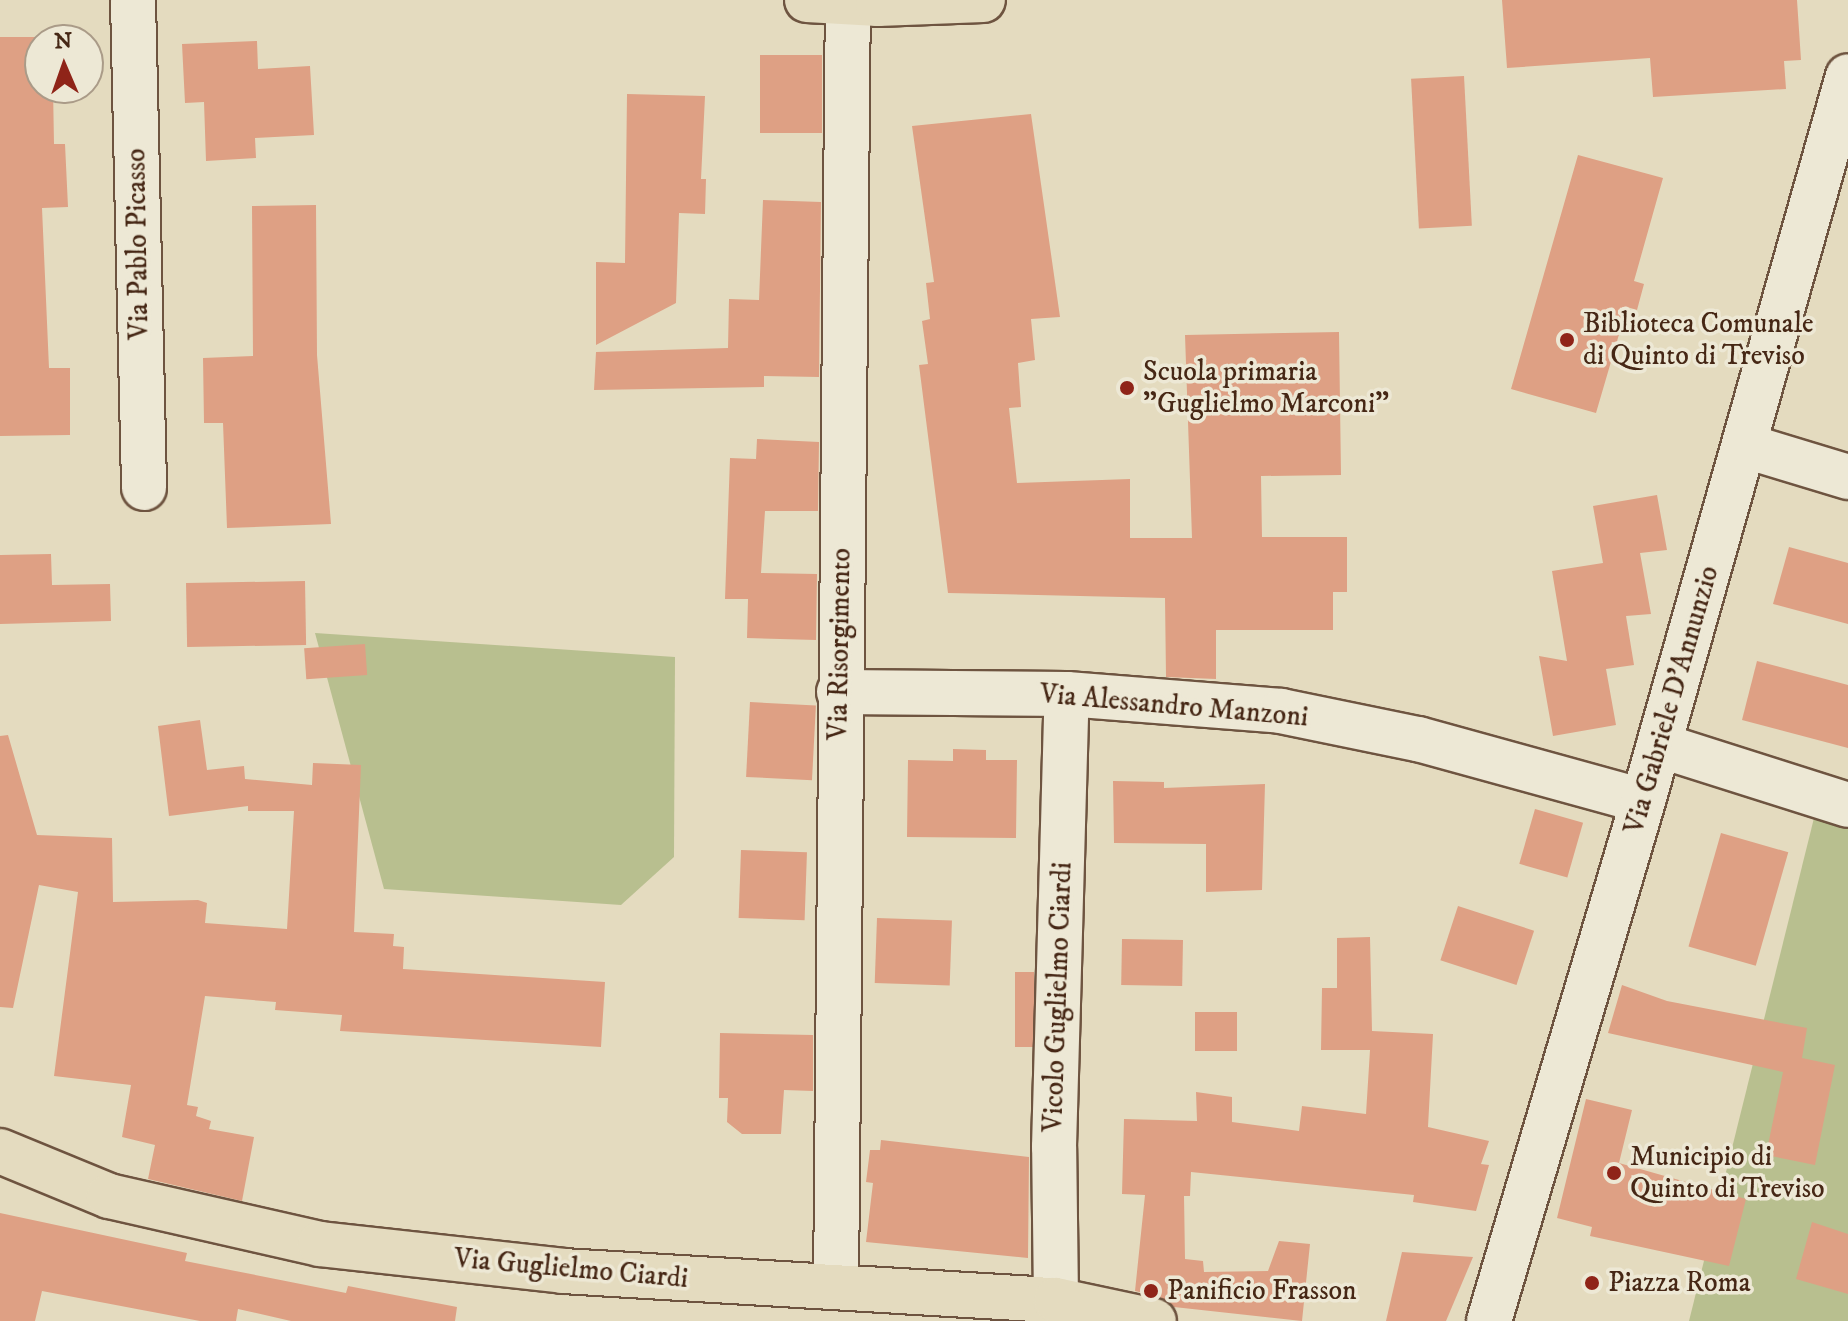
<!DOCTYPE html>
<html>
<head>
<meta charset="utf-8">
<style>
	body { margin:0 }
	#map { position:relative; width:1848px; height:1321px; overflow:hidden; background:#e4dbbf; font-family:"IM FELL DW Pica",serif }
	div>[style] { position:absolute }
	.green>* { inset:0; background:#b8bf8f }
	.building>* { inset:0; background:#dea084; transform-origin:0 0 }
	.roads { filter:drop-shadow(2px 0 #6e5440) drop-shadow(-2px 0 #6e5440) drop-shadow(0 2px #6e5440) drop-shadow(0 -2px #6e5440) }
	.minor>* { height:44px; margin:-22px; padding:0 22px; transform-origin:22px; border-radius:22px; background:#ede8d5 }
	.major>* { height:44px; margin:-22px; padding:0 22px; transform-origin:22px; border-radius:22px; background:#e4dbbf }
	.dots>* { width:22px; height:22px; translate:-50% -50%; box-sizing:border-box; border:4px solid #ede8d5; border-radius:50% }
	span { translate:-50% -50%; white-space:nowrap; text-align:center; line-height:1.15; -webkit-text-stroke:7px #ede8d5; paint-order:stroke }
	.street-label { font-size:28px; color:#462715 }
	.poi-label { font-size:28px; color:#462715 }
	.left { translate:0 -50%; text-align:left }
	.north { position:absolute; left:24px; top:24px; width:80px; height:80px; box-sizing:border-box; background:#ede8d5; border:2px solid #aa9b88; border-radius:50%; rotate:358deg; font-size:22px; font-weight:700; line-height:32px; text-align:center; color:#462715 }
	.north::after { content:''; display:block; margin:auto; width:28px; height:36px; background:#8f2418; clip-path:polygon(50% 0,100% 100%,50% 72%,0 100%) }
</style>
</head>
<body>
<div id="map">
	<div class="green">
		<div style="clip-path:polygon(315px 633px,675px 657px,674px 857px,621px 905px,384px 889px)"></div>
		<div style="clip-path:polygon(1816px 810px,1848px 818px,1848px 1321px,1689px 1321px)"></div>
	</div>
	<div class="building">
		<div style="clip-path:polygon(1502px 0,1797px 0,1801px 60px,1784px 61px,1786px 89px,1653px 97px,1650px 58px,1507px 68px)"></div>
		<div style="clip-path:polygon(0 37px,53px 37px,40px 40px,40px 88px,53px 88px,54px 144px,65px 144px,68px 207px,42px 208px,49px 368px,70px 368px,70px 435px,0 436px)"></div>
		<div style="clip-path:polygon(257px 41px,258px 69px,310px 66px,314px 135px,255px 138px,256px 158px,206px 161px,204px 102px,185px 103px,182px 44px)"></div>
		<div style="left:760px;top:55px;width:62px;height:78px"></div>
		<div style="left:1464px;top:76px;width:150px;height:53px;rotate:87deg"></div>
		<div style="clip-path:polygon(627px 94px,705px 96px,701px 179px,706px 179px,705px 214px,679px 213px,676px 303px,596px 345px,596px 262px,625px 263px)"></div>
		<div style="clip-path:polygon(1031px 114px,1060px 317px,1031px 319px,1035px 360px,1018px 363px,1021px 407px,1009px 408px,1017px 483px,1130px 479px,1130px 538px,1192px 538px,1185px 335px,1339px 332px,1341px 475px,1261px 476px,1262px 537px,1347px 537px,1347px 592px,1333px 592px,1333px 630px,1216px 630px,1216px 679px,1166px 677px,1165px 598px,948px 593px,919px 365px,928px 364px,922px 321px,930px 319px,926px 283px,934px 282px,912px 126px)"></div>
		<div style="clip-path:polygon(1578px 155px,1663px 178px,1634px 281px,1644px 284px,1637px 310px,1627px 307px,1596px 413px,1511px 389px)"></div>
		<div style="clip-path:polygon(763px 200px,821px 202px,819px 377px,764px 376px,764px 387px,594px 390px,596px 352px,728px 348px,729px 299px,759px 300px)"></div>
		<div style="clip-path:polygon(316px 205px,317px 355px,331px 524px,227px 528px,223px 423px,204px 423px,203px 358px,253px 356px,252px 206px)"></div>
		<div style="clip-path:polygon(757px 439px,819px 442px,818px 511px,765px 511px,761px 573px,817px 574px,816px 640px,747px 638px,748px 599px,725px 599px,730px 458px,756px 459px)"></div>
		<div style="clip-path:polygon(1657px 495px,1667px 550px,1640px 553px,1651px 614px,1626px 616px,1634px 665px,1606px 669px,1616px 725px,1553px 736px,1539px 656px,1567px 661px,1552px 571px,1603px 563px,1593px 506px)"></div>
		<div style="clip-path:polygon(1789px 547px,1848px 563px,1848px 624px,1773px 604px)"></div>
		<div style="clip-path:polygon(51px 554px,52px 585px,110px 584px,111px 621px,0 624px,0 555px)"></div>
		<div style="left:305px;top:581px;width:64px;height:119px;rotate:89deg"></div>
		<div style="left:365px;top:644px;width:31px;height:61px;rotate:86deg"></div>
		<div style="clip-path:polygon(1757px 661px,1848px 685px,1848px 748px,1742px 720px)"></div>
		<div style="left:750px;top:702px;width:66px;height:75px;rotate:3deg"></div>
		<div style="clip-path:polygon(200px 720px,207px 770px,244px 766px,245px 779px,312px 785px,313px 763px,361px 765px,354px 932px,394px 934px,393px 946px,404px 947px,403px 969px,605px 982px,601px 1047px,340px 1031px,342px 1015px,275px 1010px,276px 1002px,205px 996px,187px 1105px,198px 1107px,196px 1116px,211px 1121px,209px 1129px,254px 1137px,242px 1201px,148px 1179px,155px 1145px,122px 1137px,131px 1085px,54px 1076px,78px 892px,39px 885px,13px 1008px,0 1007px,0 736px,8px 735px,37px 835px,112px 838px,113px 902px,198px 900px,207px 903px,205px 923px,287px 929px,294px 811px,248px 811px,248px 806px,169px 816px,158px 726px)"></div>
		<div style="clip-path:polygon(953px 749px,986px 750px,986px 760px,1017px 760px,1016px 838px,907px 837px,908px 760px,953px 761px)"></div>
		<div style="clip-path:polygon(1113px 781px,1164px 782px,1164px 788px,1265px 784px,1262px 890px,1206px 892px,1206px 844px,1114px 843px)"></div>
		<div style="left:1535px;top:809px;width:50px;height:57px;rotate:16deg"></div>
		<div style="left:1721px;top:833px;width:70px;height:118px;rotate:16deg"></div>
		<div style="left:741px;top:850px;width:66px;height:68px;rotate:2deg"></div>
		<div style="left:1458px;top:906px;width:80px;height:57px;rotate:18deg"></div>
		<div style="left:877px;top:918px;width:75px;height:65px;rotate:2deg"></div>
		<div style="clip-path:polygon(1370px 937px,1372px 1031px,1433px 1034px,1428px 1127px,1489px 1141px,1481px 1164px,1489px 1165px,1476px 1211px,1413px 1202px,1414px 1195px,1191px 1172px,1190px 1196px,1184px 1196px,1185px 1259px,1203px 1261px,1204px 1272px,1268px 1271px,1279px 1241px,1310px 1244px,1302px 1321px,1174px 1307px,1160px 1297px,1135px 1291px,1145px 1195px,1122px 1194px,1124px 1119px,1197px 1121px,1196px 1092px,1232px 1097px,1232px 1122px,1299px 1131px,1302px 1106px,1366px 1114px,1370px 1050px,1321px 1050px,1322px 988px,1337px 988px,1337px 938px)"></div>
		<div style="left:1122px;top:939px;width:61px;height:46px;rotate:1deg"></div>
		<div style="left:1015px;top:972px;width:19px;height:75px"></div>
		<div style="clip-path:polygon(1622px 985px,1667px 1001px,1807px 1028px,1802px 1058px,1835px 1065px,1815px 1165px,1766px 1155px,1783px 1072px,1608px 1033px)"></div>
		<div style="left:1195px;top:1012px;width:42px;height:39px"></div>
		<div style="clip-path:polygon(720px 1033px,813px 1035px,813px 1091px,784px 1090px,781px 1134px,742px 1134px,727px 1122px,728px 1098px,719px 1098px)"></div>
		<div style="clip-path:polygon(1586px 1099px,1632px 1110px,1619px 1163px,1746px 1199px,1729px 1266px,1590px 1236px,1592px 1227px,1557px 1218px)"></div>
		<div style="clip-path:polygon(881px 1140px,1029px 1157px,1028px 1258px,866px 1242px,873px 1183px,866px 1182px,870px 1150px,880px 1150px)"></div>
		<div style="clip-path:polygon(0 1213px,187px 1253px,185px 1261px,346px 1293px,348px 1286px,457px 1307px,455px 1321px,291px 1321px,238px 1309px,236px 1321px,200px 1321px,42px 1291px,35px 1321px,0 1321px)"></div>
		<div style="clip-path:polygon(1812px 1222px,1848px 1234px,1848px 1294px,1796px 1279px)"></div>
		<div style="clip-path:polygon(1402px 1252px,1473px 1257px,1446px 1321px,1386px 1321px)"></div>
	</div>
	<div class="roads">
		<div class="minor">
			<div style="left:133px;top:0;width:488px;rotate:88.7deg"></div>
			<div style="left:1746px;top:446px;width:107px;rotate:16.9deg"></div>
			<div style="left:839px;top:692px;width:228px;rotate:0.5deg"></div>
			<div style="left:1067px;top:694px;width:215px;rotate:4.5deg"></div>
			<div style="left:1281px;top:711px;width:140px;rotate:11.6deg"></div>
			<div style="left:1418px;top:739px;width:233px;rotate:15.4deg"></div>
			<div style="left:1659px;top:745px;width:198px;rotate:17.6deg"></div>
			<div style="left:836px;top:1287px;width:1287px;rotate:-89.47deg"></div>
			<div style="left:1056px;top:1300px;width:153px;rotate:-90.7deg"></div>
			<div style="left:1054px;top:1147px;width:453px;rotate:-88.4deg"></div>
			<div style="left:1489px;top:1321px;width:542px;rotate:-73.5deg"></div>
			<div style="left:1643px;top:801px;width:753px;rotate:-74.21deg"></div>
		</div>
		<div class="major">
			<div style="left:807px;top:0;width:71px;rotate:3.2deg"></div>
			<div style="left:878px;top:4px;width:105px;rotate:-2.2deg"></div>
			<div style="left:0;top:1151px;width:118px;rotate:22.4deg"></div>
			<div style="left:109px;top:1196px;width:216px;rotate:12.8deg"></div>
			<div style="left:320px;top:1244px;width:244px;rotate:6.3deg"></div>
			<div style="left:563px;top:1271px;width:494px;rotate:3.4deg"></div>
			<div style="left:1056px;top:1300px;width:100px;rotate:12.1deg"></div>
		</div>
	</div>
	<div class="dots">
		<div style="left:1567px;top:340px;background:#8f2418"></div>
		<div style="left:1127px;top:388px;background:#8f2418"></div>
		<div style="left:1614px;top:1173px;background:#8f2418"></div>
		<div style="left:1592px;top:1283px;background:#8f2418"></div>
		<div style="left:1151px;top:1291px;background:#8f2418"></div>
	</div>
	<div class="street-label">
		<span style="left:138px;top:244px;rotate:-91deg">Via Pablo Picasso</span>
		<span style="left:840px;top:644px;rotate:-89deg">Via Risorgimento</span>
		<span style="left:1672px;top:700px;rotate:-74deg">Via Gabriele D'Annunzio</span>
		<span style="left:1174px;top:706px;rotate:5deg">Via Alessandro Manzoni</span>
		<span style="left:1058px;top:997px;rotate:-88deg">Vicolo Guglielmo Ciardi</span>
		<span style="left:571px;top:1269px;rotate:5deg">Via Guglielmo Ciardi</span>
	</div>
	<div class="poi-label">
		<span class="left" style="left:1583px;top:340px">Biblioteca Comunale<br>di Quinto di Treviso</span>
		<span class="left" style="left:1143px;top:388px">Scuola primaria<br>"Guglielmo Marconi"</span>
		<span class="left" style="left:1630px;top:1173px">Municipio di<br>Quinto di Treviso</span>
		<span class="left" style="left:1608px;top:1283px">Piazza Roma</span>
		<span class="left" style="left:1167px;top:1291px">Panificio Frasson</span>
	</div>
	<div class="north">N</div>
</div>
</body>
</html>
